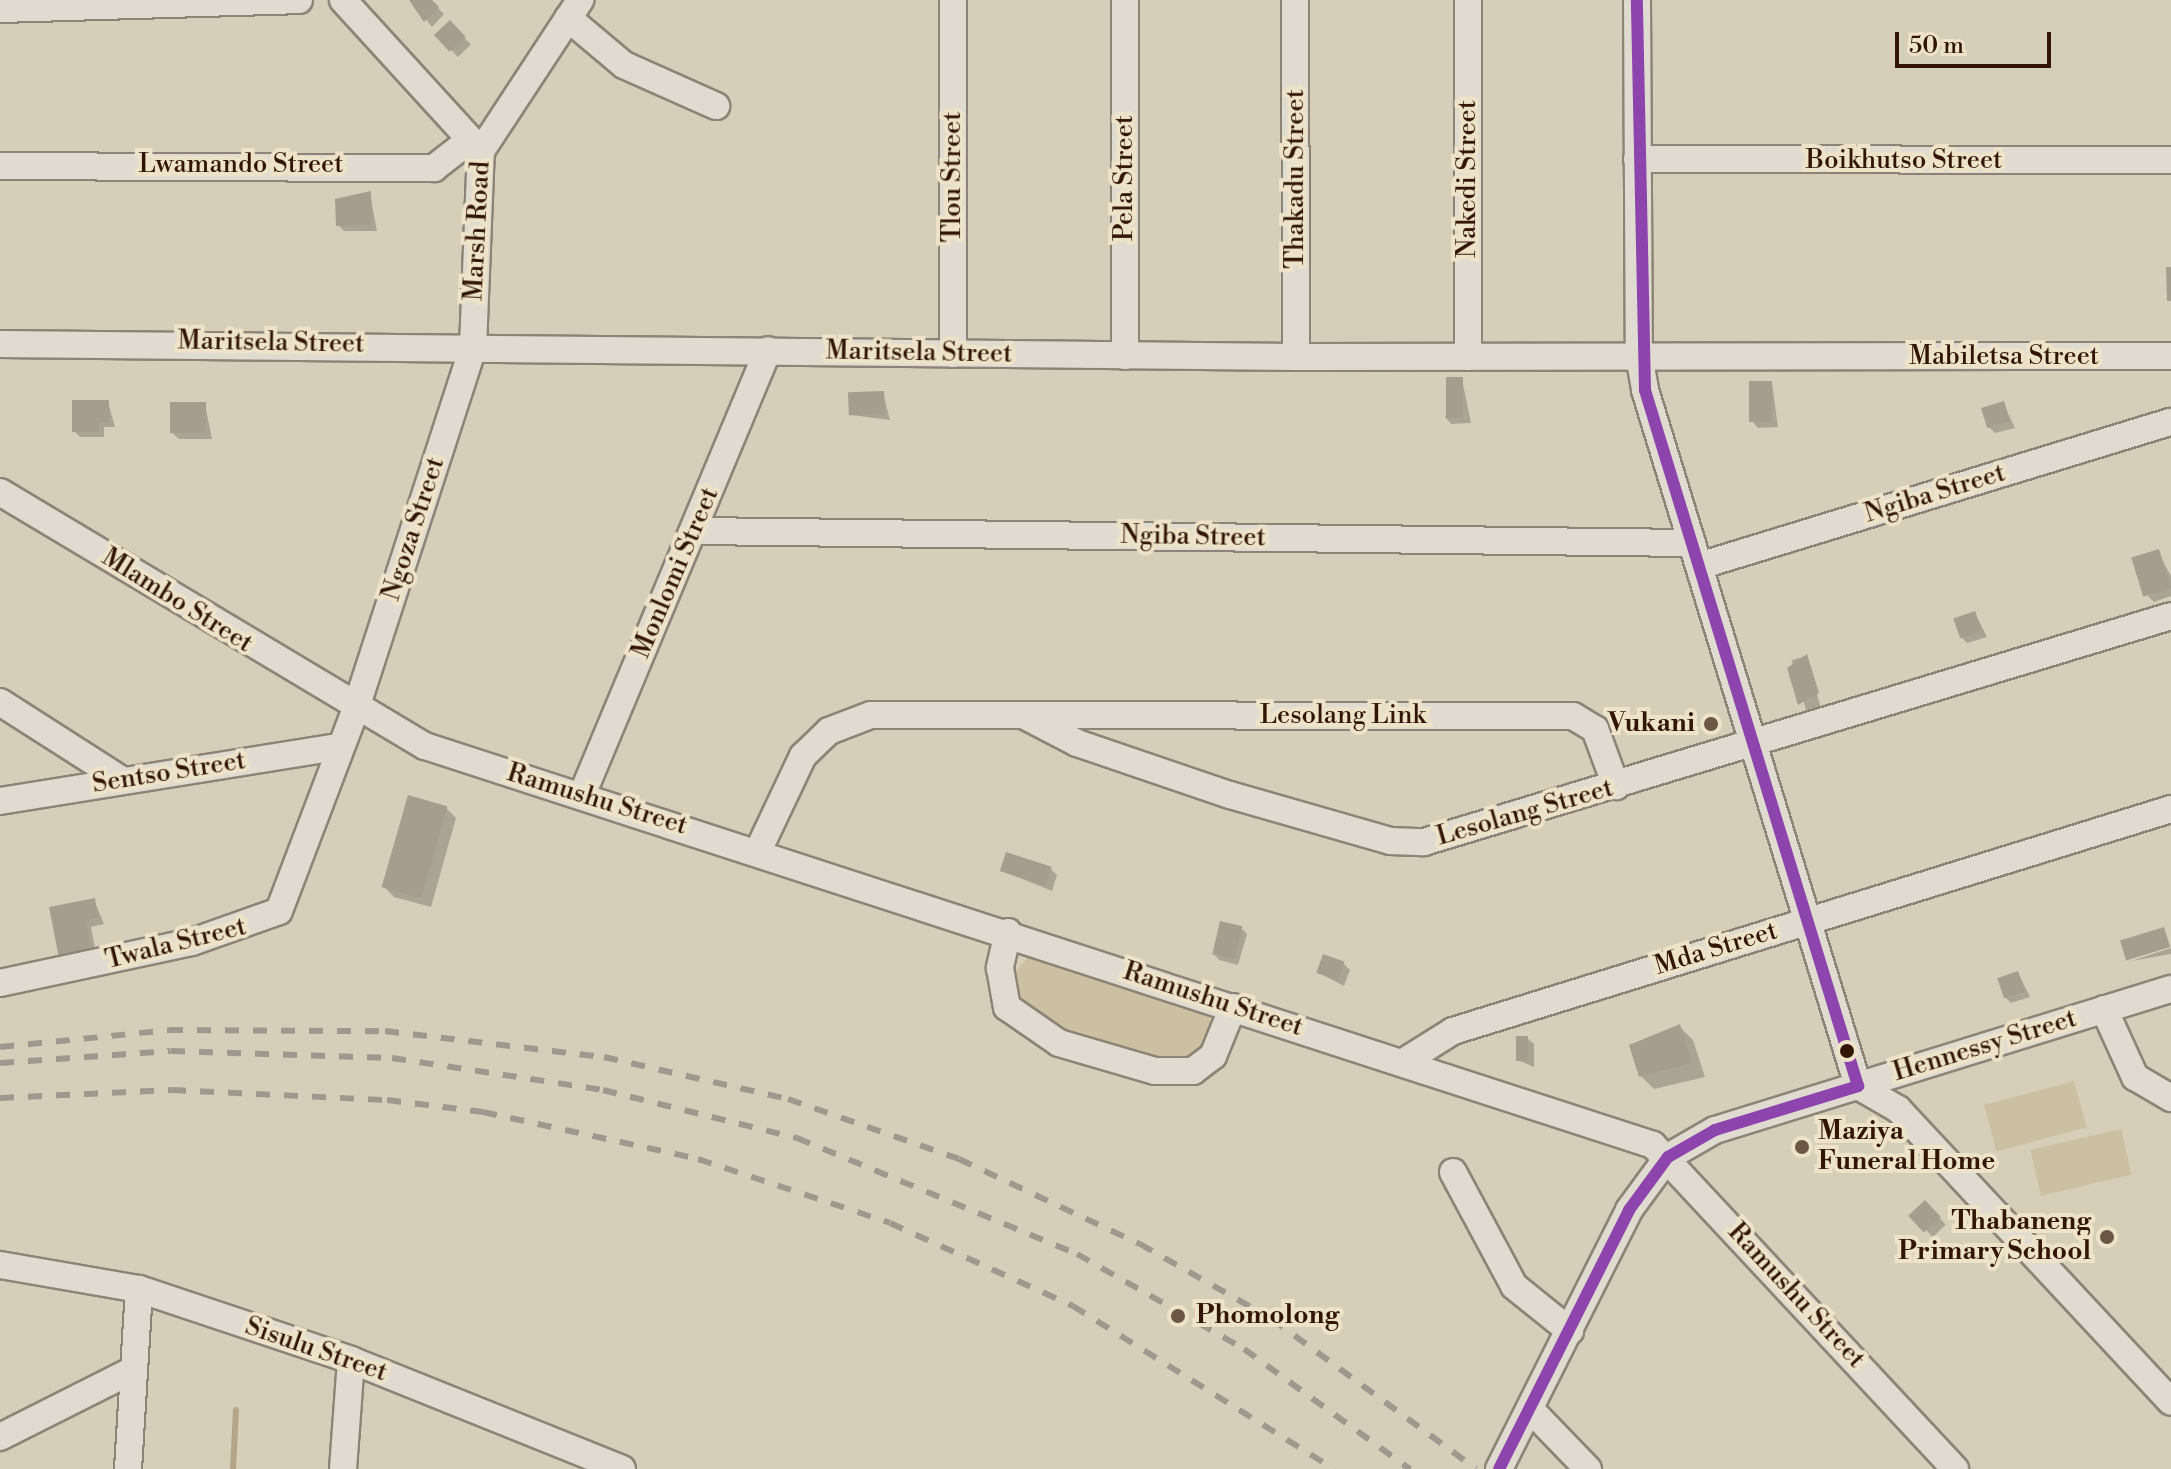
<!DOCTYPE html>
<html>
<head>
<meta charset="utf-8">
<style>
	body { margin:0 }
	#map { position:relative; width:2171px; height:1469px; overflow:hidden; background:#d5ceb9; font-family:"Libre Bodoni",serif }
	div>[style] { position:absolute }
	.green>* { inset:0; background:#ccc0a2; transform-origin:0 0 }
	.shadow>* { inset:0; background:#0003; transform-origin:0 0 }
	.stream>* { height:6px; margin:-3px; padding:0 3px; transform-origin:3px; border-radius:3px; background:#b4a589 }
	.building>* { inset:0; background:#a59e8f; transform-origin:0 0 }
	.roads { filter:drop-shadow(2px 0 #8c8476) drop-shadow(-2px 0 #8c8476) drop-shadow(0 2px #8c8476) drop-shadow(0 -2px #8c8476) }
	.minor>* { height:26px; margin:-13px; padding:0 13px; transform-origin:13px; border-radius:13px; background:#dfdbd0 }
	.rail>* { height:6px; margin-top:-3px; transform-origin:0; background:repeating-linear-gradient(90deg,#9f988f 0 14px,transparent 0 28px) }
	.bus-1>* { height:12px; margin:-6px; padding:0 6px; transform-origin:6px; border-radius:6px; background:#8e44ad }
	.dots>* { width:22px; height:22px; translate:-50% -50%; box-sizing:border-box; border:4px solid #ece3c9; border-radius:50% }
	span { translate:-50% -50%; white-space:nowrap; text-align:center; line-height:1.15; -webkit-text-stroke:8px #ece3c9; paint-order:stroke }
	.street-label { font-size:26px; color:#331506 }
	.poi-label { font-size:26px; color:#331506; font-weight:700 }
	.right { translate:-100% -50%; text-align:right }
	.left { translate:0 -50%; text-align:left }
	.scale { position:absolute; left:1895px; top:32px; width:156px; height:36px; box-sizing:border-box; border:4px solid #331506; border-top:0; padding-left:10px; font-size:24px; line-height:28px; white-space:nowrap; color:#331506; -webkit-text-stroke:6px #ece3c9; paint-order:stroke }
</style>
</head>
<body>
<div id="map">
	<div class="green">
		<div style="clip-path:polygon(1031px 954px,1207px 1010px,1214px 1032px,1206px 1049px,1184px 1063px,1028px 1019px,1010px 996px,1017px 970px)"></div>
		<div style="left:2074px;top:1081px;width:48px;height:93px;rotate:75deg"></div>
		<div style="left:2121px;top:1129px;width:47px;height:93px;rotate:77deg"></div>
	</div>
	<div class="shadow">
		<div style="clip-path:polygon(411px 0,430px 0,444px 14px,432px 27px)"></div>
		<div style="left:450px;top:23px;width:30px;height:18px;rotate:46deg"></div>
		<div style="clip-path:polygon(370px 194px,377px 231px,344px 231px,338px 225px)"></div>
		<div style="clip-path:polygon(1462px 379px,1471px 423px,1451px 424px,1445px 417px)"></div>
		<div style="clip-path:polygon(1772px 383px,1778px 427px,1758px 428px,1752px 421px)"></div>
		<div style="clip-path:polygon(883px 393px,890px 420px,851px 415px)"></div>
		<div style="clip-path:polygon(108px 402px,115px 427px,104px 427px,104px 437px,80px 437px,74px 431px)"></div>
		<div style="clip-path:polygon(2003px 403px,2015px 428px,1995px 433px,1989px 427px)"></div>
		<div style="clip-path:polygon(205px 404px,212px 439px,179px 439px,172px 433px)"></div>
		<div style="clip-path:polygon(2158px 552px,2171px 576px,2171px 596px,2154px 602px,2148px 596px)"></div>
		<div style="clip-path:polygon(1975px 613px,1987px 637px,1967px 643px,1961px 637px)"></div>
		<div style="left:1806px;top:656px;width:52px;height:15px;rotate:74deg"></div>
		<div style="clip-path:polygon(446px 808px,456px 818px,431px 907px,394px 897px,384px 887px)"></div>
		<div style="clip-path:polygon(1051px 869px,1057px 875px,1052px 891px,1002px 871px)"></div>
		<div style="clip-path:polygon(94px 900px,104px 924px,91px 927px,97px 958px,67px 964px)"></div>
		<div style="clip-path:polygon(1241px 928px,1247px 934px,1238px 965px,1219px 960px,1213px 953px)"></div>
		<div style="clip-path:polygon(2171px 948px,2171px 954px,2131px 961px)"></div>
		<div style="clip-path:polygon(1344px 964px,1350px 970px,1344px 986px,1319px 973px)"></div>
		<div style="clip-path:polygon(2018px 973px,2030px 997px,2011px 1003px,2005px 997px)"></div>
		<div style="clip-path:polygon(1679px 1026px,1693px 1040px,1705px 1077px,1654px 1089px,1641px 1076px)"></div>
		<div style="clip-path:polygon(1527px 1038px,1534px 1044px,1534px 1067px,1518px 1060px)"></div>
		<div style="left:1925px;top:1203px;width:30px;height:18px;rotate:46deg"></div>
	</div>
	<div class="stream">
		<div style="left:233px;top:1469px;width:59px;rotate:-87.1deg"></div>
	</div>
	<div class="building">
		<div style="clip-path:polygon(409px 0,432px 0,439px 7px,424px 22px)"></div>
		<div style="left:450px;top:20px;width:23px;height:22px;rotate:47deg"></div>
		<div style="clip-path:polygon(371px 191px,372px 225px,336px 226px,335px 199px)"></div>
		<div style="clip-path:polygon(2166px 267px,2171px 267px,2171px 301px,2167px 301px)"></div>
		<div style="left:1446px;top:377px;width:17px;height:41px"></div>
		<div style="left:1749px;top:381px;width:23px;height:41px"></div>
		<div style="left:884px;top:391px;width:23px;height:36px;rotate:88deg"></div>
		<div style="clip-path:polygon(72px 400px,109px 400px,109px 422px,99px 422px,99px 432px,72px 432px)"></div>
		<div style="left:2004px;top:401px;width:21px;height:24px;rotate:73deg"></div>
		<div style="left:170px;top:402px;width:36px;height:31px"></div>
		<div style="left:2159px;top:549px;width:41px;height:29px;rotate:73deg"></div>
		<div style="left:1975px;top:611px;width:21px;height:23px;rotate:71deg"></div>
		<div style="clip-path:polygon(1807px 654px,1819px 693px,1798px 705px,1787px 668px)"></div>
		<div style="left:408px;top:795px;width:41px;height:96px;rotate:16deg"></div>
		<div style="left:1006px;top:852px;width:48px;height:20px;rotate:18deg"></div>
		<div style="clip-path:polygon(95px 898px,98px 918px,86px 921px,92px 952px,59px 958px,49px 907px)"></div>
		<div style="left:1220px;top:921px;width:23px;height:34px;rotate:13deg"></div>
		<div style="left:2164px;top:927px;width:21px;height:46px;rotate:73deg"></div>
		<div style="left:1323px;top:954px;width:23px;height:20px;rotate:20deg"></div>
		<div style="left:2018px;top:971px;width:21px;height:22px;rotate:71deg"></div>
		<div style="clip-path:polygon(1680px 1024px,1692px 1063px,1639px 1077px,1629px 1045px)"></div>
		<div style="left:1516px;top:1036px;width:12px;height:25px"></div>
		<div style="left:1925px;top:1200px;width:23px;height:23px;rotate:47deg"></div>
	</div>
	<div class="roads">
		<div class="minor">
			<div style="left:343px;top:0;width:205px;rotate:47.6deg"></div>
			<div style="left:1295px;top:0;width:357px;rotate:89.8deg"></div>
			<div style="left:1468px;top:0;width:357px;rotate:90deg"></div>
			<div style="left:1637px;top:0;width:355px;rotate:89.7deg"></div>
			<div style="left:1639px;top:355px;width:36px;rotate:80deg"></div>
			<div style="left:1645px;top:390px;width:728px;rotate:72.98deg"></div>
			<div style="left:0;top:9px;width:299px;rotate:-1.7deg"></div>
			<div style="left:568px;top:18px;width:73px;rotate:40deg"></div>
			<div style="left:624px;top:65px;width:101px;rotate:24deg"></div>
			<div style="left:1637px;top:159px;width:534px;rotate:0.11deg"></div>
			<div style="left:0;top:166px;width:434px;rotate:0.3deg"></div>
			<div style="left:434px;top:168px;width:46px;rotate:-37.9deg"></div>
			<div style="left:0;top:344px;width:1296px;rotate:0.57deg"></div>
			<div style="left:1296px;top:357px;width:875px;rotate:-0.07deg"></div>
			<div style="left:953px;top:354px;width:354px;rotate:-90deg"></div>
			<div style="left:1125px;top:356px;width:356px;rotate:-90deg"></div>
			<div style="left:0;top:492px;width:495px;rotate:30.9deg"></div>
			<div style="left:425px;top:746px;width:1291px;rotate:18deg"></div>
			<div style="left:1653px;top:1145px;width:443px;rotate:47deg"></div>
			<div style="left:694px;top:531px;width:998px;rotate:0.69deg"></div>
			<div style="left:1699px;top:566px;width:493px;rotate:-17deg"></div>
			<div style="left:0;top:702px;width:145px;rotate:32.6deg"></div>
			<div style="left:1025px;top:716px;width:59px;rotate:27.4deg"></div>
			<div style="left:1077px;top:743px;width:162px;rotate:18.8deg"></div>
			<div style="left:1230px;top:795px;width:166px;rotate:16deg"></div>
			<div style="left:1390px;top:841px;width:34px;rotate:2deg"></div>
			<div style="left:1424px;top:842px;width:780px;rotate:-16.83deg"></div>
			<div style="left:582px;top:795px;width:482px;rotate:-67.3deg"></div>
			<div style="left:0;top:801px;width:343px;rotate:-9.1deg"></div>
			<div style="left:758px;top:851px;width:105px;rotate:-64.7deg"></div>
			<div style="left:803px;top:756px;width:36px;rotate:-44deg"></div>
			<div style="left:829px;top:731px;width:45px;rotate:-20.9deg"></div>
			<div style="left:871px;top:715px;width:702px;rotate:0.08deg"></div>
			<div style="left:1573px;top:716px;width:26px;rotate:31deg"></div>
			<div style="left:1595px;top:729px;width:61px;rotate:69.8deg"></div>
			<div style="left:1008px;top:932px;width:37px;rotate:103deg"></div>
			<div style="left:1000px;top:968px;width:40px;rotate:80deg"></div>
			<div style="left:1007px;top:1007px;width:63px;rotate:34.7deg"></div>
			<div style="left:1059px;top:1043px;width:100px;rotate:16.3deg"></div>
			<div style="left:1155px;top:1071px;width:38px"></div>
			<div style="left:1193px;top:1071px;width:25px;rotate:-37deg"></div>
			<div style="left:1213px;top:1056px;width:53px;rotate:-67.8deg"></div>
			<div style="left:0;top:983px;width:196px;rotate:-12.1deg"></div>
			<div style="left:192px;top:942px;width:92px;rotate:-19.6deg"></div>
			<div style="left:279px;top:911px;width:214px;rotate:-69.2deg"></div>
			<div style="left:355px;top:711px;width:383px;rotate:-72deg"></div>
			<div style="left:473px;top:347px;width:196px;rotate:-87.7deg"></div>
			<div style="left:481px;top:151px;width:181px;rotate:-56.7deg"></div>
			<div style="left:2104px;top:1009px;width:75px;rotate:65.5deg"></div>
			<div style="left:2135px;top:1077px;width:42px;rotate:30.3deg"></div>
			<div style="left:1405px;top:1061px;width:57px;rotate:-32deg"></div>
			<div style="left:1453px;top:1031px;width:752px;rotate:-17.18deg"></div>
			<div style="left:1858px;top:1086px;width:46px;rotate:29.9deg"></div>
			<div style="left:1898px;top:1109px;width:400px;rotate:47deg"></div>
			<div style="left:1453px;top:1172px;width:129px;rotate:61.8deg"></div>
			<div style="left:1514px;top:1286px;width:72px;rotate:38.8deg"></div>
			<div style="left:0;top:1265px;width:141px;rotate:9.8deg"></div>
			<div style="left:139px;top:1289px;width:224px;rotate:18.5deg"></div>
			<div style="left:351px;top:1360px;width:292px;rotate:21.9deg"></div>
			<div style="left:1531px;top:1410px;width:82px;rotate:46deg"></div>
			<div style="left:0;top:1437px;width:149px;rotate:-26.7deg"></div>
			<div style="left:128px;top:1469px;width:180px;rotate:-86.5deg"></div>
			<div style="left:343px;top:1469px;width:109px;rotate:-85.8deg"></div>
			<div style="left:1499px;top:1469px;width:290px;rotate:-63.3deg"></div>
			<div style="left:1629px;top:1210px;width:66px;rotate:-53.7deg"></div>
			<div style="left:1668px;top:1157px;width:54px;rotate:-29.9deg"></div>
			<div style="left:1715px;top:1130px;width:477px;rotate:-17.2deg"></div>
		</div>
	</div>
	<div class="rail">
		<div style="left:0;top:1047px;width:170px;rotate:-5.7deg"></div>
		<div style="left:169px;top:1030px;width:216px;rotate:0.3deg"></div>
		<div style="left:385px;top:1031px;width:221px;rotate:6.8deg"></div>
		<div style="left:604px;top:1057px;width:189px;rotate:12.9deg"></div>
		<div style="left:788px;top:1099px;width:181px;rotate:19.3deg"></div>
		<div style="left:959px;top:1159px;width:200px;rotate:25.2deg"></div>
		<div style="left:1140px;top:1244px;width:152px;rotate:29.6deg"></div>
		<div style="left:1272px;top:1319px;width:253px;rotate:36.3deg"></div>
		<div style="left:0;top:1063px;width:171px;rotate:-4deg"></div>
		<div style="left:171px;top:1051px;width:221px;rotate:1.8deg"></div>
		<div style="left:392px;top:1058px;width:213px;rotate:8.6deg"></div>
		<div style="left:603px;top:1090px;width:200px;rotate:13.9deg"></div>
		<div style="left:797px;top:1138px;width:303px;rotate:22.5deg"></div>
		<div style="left:1077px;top:1254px;width:192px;rotate:29.6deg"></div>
		<div style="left:1244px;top:1349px;width:205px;rotate:35.9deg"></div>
		<div style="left:0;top:1098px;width:172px;rotate:-2.7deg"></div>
		<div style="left:172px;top:1090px;width:215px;rotate:2.7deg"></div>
		<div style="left:387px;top:1100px;width:97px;rotate:7.1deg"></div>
		<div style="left:483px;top:1112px;width:220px;rotate:12.3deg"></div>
		<div style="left:698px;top:1159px;width:202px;rotate:18.4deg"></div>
		<div style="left:890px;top:1223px;width:201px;rotate:24.4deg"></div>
		<div style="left:1073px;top:1306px;width:308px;rotate:32deg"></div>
	</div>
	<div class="bus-1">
		<div style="left:1499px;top:1469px;width:290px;rotate:-63.3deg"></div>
		<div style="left:1629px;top:1210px;width:66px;rotate:-53.7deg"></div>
		<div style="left:1668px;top:1157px;width:54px;rotate:-29.9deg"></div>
		<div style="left:1715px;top:1130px;width:150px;rotate:-17.1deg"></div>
		<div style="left:1858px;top:1086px;width:728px;rotate:-107.02deg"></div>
		<div style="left:1645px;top:390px;width:390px;rotate:-91.2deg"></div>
	</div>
	<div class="dots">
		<div style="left:1711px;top:724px;background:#6c5645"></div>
		<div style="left:1847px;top:1051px;background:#331506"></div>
		<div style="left:1802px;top:1147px;background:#6c5645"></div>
		<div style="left:2107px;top:1237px;background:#6c5645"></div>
		<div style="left:1178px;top:1316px;background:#6c5645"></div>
	</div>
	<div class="street-label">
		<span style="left:1904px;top:161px">Boikhutso Street</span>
		<span style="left:241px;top:165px">Lwamando Street</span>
		<span style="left:953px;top:177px;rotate:-90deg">Tlou Street</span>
		<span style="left:1125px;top:178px;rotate:-90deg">Pela Street</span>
		<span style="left:1296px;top:179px;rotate:-90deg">Thakadu Street</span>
		<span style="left:1468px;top:179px;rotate:-90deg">Nakedi Street</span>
		<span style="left:478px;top:231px;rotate:-87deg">Marsh Road</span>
		<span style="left:271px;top:343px;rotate:1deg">Maritsela Street</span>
		<span style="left:919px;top:353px;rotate:1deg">Maritsela Street</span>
		<span style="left:2004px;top:357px">Mabiletsa Street</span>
		<span style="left:1935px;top:494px;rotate:-17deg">Ngiba Street</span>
		<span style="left:414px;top:529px;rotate:-72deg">Ngoza Street</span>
		<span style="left:1193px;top:537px;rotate:1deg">Ngiba Street</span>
		<span style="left:676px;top:573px;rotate:-67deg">Monlomi Street</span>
		<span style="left:177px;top:601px;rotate:32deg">Mlambo Street</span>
		<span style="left:1343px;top:716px">Lesolang Link</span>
		<span style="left:169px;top:773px;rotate:-9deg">Sentso Street</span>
		<span style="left:597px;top:800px;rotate:17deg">Ramushu Street</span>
		<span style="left:1525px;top:813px;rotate:-16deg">Lesolang Street</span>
		<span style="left:176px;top:944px;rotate:-14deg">Twala Street</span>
		<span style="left:1716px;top:949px;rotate:-17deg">Mda Street</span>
		<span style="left:1213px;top:1000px;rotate:18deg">Ramushu Street</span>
		<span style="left:1985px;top:1046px;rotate:-17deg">Hennessy Street</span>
		<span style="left:1796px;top:1296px;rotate:47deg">Ramushu Street</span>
		<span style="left:316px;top:1350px;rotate:19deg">Sisulu Street</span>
	</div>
	<div class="poi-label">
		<span class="right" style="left:1695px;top:724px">Vukani</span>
		<span class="left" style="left:1818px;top:1147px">Maziya<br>Funeral Home</span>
		<span class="right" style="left:2091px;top:1237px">Thabaneng<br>Primary School</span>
		<span class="left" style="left:1196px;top:1316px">Phomolong</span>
	</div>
	<div class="scale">50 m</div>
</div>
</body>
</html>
